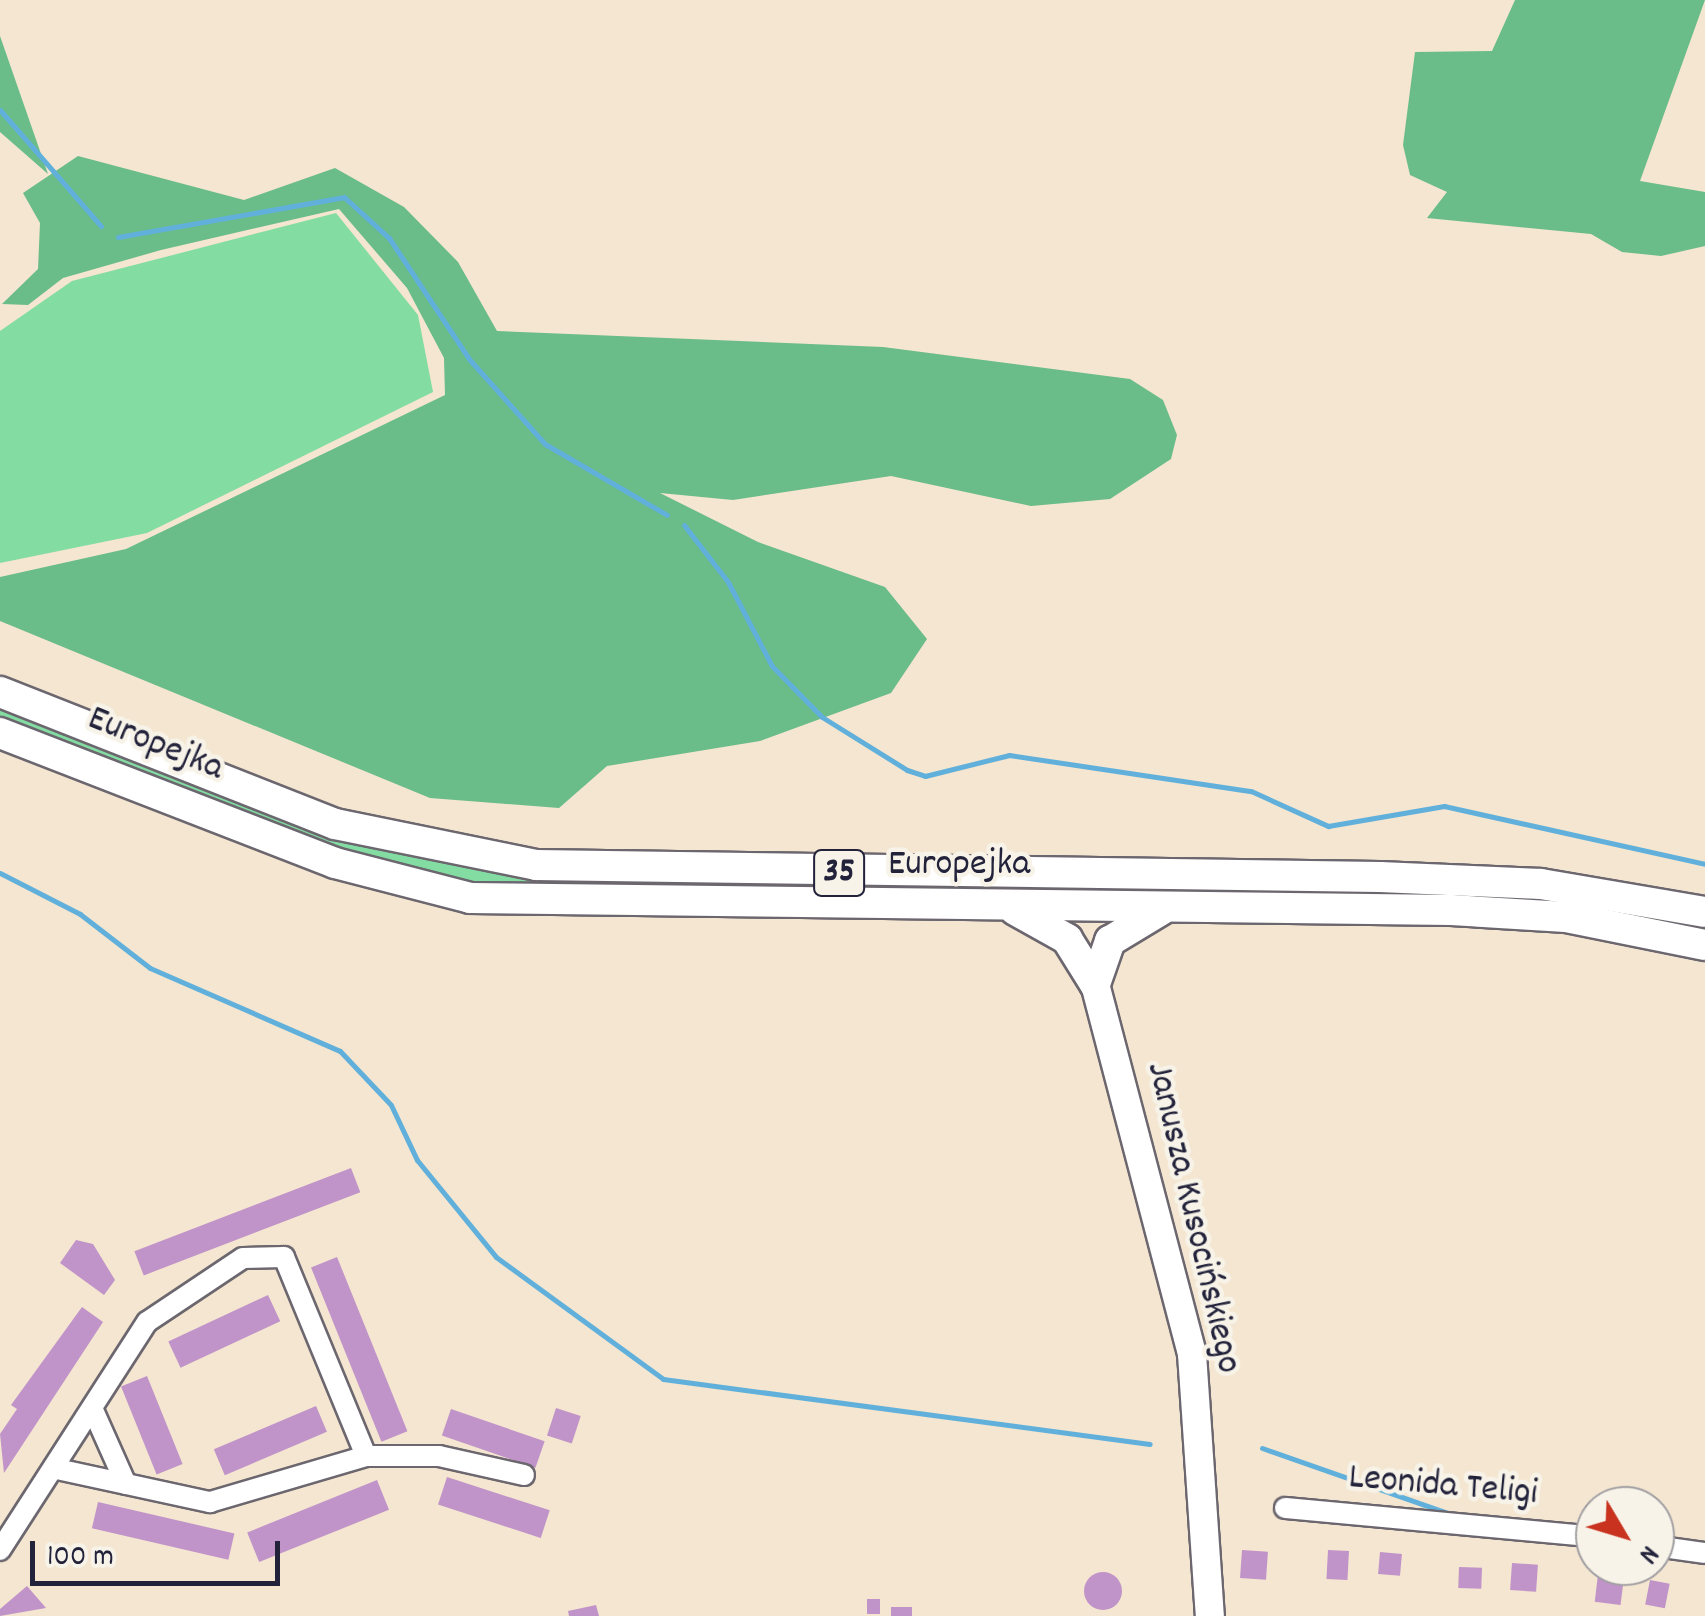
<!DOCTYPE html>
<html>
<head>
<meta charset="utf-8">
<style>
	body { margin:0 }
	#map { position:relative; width:1705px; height:1616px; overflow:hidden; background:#f4e6d0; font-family:Dekko,sans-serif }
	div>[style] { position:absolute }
	.green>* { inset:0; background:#83dca2 }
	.forest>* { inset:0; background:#6abc88 }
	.stream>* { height:5px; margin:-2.5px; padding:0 2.5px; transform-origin:2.5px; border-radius:2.5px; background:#61b0db }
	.building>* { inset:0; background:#c093c9; transform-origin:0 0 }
	.round { border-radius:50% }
	.roads { filter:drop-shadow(2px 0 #6c676f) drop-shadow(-2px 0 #6c676f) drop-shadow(0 2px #6c676f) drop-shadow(0 -2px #6c676f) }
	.street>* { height:20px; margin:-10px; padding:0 10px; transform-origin:10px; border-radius:10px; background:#fff }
	.secondary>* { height:28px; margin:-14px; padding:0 14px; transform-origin:14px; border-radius:14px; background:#fff }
	.primary>* { height:30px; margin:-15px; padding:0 15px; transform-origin:15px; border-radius:15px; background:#fff }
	span { translate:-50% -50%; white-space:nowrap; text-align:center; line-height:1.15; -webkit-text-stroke:9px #f7f3e8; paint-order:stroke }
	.shield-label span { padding:2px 8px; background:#f7f3e8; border:2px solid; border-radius:8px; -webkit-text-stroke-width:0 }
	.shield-label { font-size:35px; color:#22223b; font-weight:700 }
	.street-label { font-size:38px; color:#22223b }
	.north { position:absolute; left:1575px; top:1486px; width:100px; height:100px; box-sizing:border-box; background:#f7f3e8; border:2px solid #a29fa3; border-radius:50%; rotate:128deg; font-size:28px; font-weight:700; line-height:40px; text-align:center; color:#22223b }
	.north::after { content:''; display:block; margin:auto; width:35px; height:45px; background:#c8321e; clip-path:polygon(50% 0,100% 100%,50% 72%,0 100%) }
	.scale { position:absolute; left:30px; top:1541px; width:250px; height:45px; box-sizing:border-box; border:5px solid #22223b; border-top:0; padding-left:12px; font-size:30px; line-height:35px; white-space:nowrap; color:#22223b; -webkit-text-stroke:8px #f7f3e8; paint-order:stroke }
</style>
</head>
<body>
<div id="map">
	<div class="green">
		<div style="clip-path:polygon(336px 213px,418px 315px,433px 392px,147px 533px,0 563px,0 331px,72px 281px)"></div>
		<div style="clip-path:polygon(0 703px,381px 848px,510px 875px,645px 884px,1381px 889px,1541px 897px,1705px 926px,1705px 935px,505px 890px,388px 868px,278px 828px,0 723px)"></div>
	</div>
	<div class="forest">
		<div style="clip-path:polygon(1515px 0,1705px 0,1640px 181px,1705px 192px,1705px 246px,1661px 256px,1622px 252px,1591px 234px,1427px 218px,1447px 192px,1410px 175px,1403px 145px,1415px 52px,1492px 51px)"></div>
		<div style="clip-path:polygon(0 36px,48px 174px,0 132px)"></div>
		<div style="clip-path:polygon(78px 156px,244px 200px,335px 168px,404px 207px,458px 262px,497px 331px,883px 347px,1130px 379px,1163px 400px,1177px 435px,1171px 459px,1110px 499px,1031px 506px,891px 476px,733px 500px,660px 493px,758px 542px,885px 587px,927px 639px,891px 693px,760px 741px,607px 766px,559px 808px,430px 798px,0 621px,0 577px,126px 549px,445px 395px,444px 358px,407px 288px,339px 209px,161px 250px,63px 278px,28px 305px,2px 304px,38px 269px,40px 223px,23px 193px)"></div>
	</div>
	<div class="stream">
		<div style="left:0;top:110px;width:154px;rotate:49deg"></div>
		<div style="left:118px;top:237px;width:230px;rotate:-10deg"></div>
		<div style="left:344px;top:197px;width:61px;rotate:42.3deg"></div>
		<div style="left:389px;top:238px;width:145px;rotate:56.5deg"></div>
		<div style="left:469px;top:359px;width:114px;rotate:48.2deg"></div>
		<div style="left:545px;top:444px;width:141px;rotate:30.2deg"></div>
		<div style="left:684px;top:525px;width:72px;rotate:52.3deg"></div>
		<div style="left:728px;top:582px;width:95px;rotate:62.4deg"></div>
		<div style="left:772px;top:666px;width:71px;rotate:45.6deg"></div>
		<div style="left:822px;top:717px;width:100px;rotate:31.9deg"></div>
		<div style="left:907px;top:770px;width:19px;rotate:18deg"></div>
		<div style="left:925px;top:776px;width:87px;rotate:-14deg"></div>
		<div style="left:1009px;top:755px;width:245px;rotate:8.5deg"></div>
		<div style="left:1251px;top:791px;width:85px;rotate:24.4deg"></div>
		<div style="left:1328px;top:826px;width:118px;rotate:-9.8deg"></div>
		<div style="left:1444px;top:806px;width:267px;rotate:12.5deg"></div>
		<div style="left:0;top:873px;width:90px;rotate:27.1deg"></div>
		<div style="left:80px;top:914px;width:88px;rotate:37.6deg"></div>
		<div style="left:150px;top:968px;width:207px;rotate:23.6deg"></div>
		<div style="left:340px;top:1051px;width:74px;rotate:46.6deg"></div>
		<div style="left:391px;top:1105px;width:61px;rotate:64.7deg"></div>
		<div style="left:417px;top:1160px;width:125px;rotate:50.8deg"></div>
		<div style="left:496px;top:1257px;width:207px;rotate:36.1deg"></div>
		<div style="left:663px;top:1379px;width:491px;rotate:7.6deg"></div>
		<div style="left:1262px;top:1448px;width:197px;rotate:19.3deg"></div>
	</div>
	<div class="building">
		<div style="left:351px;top:1168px;width:26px;height:232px;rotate:69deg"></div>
		<div style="clip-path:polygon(76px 1240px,93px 1244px,115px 1280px,104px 1295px,60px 1263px)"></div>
		<div style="left:337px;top:1257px;width:188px;height:28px;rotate:68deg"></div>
		<div style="left:268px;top:1295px;width:29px;height:110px;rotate:65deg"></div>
		<div style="clip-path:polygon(82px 1307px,103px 1322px,4px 1473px,0 1434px,17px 1409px,11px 1405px)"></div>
		<div style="left:147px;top:1376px;width:95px;height:28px;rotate:68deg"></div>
		<div style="left:316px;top:1406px;width:28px;height:111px;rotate:67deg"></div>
		<div style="left:556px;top:1408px;width:26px;height:29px;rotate:18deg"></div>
		<div style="left:451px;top:1409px;width:99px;height:28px;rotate:19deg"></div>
		<div style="left:447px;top:1477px;width:108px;height:29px;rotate:18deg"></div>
		<div style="left:377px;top:1480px;width:32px;height:140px;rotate:68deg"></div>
		<div style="left:98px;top:1502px;width:140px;height:27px;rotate:13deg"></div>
		<div style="left:1242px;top:1550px;width:26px;height:28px;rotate:4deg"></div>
		<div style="left:1328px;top:1550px;width:21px;height:29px;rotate:3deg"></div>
		<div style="left:1380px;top:1552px;width:22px;height:22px;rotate:5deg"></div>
		<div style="left:1512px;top:1563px;width:26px;height:27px;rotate:4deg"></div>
		<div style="left:1459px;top:1567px;width:23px;height:21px;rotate:2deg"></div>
		<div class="round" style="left:1084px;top:1572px;width:38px;height:38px"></div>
		<div style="left:1598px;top:1575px;width:26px;height:27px;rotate:7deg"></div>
		<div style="left:1650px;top:1580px;width:20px;height:25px;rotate:11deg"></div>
		<div style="clip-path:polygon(27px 1586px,46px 1608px,0 1616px,0 1609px)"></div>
		<div style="left:867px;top:1599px;width:13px;height:15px"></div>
		<div style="clip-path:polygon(596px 1605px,599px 1616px,569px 1616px,568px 1611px)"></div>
		<div style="left:891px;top:1607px;width:21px;height:9px"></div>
	</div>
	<div class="roads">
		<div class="street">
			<div style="left:93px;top:1410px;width:81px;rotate:66deg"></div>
			<div style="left:57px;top:1469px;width:157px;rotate:12.2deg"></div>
			<div style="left:210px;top:1502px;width:163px;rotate:-16.4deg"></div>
			<div style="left:366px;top:1456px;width:73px"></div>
			<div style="left:439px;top:1456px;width:87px;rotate:12.6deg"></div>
			<div style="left:1285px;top:1508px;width:311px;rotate:5.3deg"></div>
			<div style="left:1655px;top:1546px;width:50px;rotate:8deg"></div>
			<div style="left:0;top:1550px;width:271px;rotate:-57.2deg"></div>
			<div style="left:147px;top:1322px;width:115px;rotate:-33.7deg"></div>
			<div style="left:243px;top:1258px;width:41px;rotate:-1.4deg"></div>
			<div style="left:284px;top:1257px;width:215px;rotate:67.6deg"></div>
		</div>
		<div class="secondary">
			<div style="left:1095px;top:984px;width:383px;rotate:75.3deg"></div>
			<div style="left:1192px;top:1354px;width:263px;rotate:86.1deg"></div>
		</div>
		<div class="primary">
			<div style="left:0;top:692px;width:360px;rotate:21.5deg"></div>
			<div style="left:335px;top:824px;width:205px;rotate:11.5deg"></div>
			<div style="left:536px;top:865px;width:844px;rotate:0.81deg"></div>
			<div style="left:1380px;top:877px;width:161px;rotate:2.5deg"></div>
			<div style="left:1541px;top:884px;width:166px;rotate:9.7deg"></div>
			<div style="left:0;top:733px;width:359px;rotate:21.2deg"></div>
			<div style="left:335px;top:863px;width:139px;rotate:14.5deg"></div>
			<div style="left:470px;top:898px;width:981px;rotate:0.7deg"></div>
			<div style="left:1451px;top:910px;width:115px;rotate:3.5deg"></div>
			<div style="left:1566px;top:917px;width:142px;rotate:11.4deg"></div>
			<div style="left:1015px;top:910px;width:60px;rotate:29.1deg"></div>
			<div style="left:1067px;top:939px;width:53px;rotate:58.1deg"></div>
			<div style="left:1095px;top:984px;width:46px;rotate:-70.8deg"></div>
			<div style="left:1110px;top:941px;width:60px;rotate:-31.3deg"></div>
		</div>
	</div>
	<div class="shield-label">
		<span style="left:839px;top:873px">35</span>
	</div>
	<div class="street-label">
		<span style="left:155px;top:745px;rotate:22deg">Europejka</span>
		<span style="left:959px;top:866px">Europejka</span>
		<span style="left:1192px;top:1218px;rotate:77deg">Janusza Kusocińskiego</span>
		<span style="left:1443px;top:1487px;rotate:5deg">Leonida Teligi</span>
	</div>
	<div class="north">N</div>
	<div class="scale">100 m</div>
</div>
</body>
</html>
